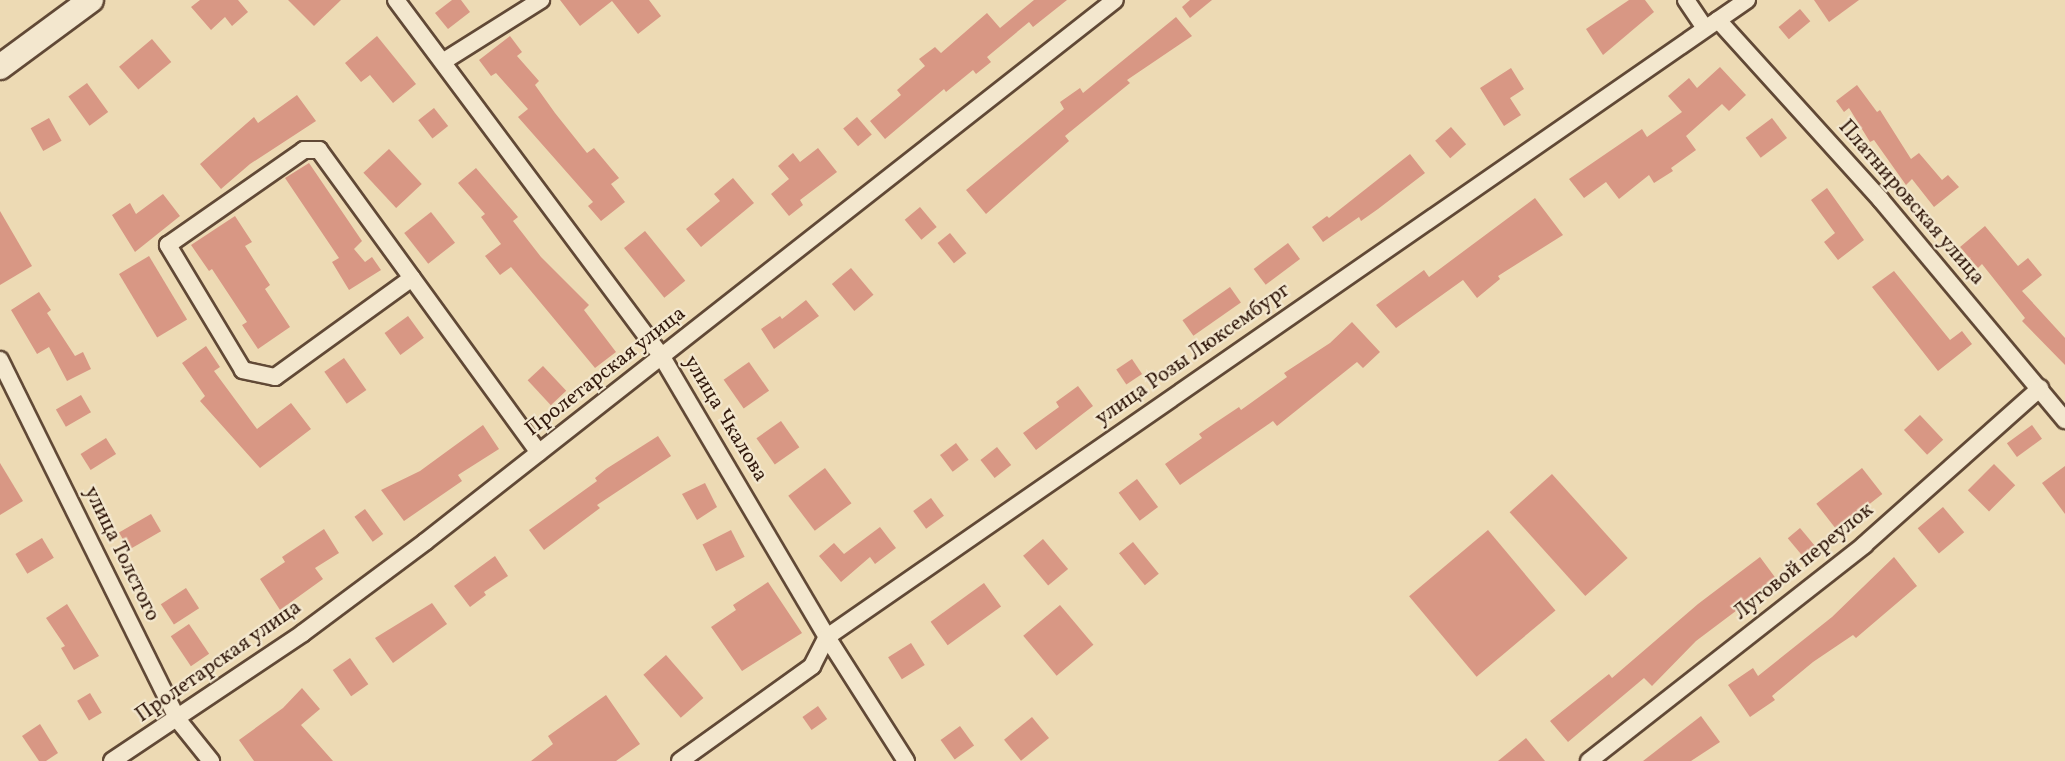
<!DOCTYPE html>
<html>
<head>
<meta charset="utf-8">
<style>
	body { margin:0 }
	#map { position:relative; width:2065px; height:761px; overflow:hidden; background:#eddab4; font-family:Vollkorn,serif }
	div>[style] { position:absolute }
	.building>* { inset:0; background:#d89784; transform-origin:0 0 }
	.roads { filter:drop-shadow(2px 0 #614936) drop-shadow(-2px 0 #614936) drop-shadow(0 2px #614936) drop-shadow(0 -2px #614936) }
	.minor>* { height:16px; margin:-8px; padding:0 8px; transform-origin:8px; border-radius:8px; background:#f3e7ce }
	.secondary>* { height:24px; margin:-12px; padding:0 12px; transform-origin:12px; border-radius:12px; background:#f3e7ce }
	span { translate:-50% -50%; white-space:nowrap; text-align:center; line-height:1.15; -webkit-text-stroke:4.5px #f3e7ce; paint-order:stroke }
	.street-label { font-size:21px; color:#32190c }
</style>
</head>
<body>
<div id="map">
	<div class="building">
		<div style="clip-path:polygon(200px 0,238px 0,248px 12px,232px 26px,225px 17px,211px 30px,191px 7px)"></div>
		<div style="clip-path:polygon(288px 0,341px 0,314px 26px)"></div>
		<div style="clip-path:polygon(452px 0,461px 0,470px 12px,448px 29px,435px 13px)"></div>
		<div style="clip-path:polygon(560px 0,649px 0,661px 16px,638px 34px,612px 1px,580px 26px)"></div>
		<div style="clip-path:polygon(1034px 0,1067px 0,1033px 27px,1029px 22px,987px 57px,991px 62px,976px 74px,973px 70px,946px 92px,944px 89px,885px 139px,870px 121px,901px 95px,897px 90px,925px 66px,919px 59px,935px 47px,941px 53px,987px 13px,1000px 28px)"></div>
		<div style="clip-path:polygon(1190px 0,1212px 0,1190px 18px,1182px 7px)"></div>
		<div style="clip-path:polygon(1629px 0,1645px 0,1654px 12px,1603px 55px,1586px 29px)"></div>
		<div style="clip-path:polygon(1814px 0,1859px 0,1829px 22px)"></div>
		<div style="left:1800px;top:9px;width:16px;height:28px;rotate:50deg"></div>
		<div style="clip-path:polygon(1176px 17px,1192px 36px,1127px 80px,1130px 83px,1065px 136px,1069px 141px,986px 214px,966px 190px,1064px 109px,1060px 102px,1080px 88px,1083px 93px)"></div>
		<div style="clip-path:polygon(377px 36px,416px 84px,393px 103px,370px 75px,361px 82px,345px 63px)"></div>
		<div style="clip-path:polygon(510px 36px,522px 52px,517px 56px,539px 81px,535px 85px,555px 113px,587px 153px,594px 148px,619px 178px,611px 184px,625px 202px,601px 221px,588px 206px,593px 202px,518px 117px,528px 109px,496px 73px,491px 76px,479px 60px)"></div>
		<div style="left:152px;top:39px;width:30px;height:43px;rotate:50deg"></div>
		<div style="clip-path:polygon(1720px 67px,1746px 95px,1729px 111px,1722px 104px,1686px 136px,1696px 150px,1671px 168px,1673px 171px,1654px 183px,1649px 175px,1619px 199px,1606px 182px,1584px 198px,1569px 179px,1642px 129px,1647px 137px,1682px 112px,1668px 96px,1689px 78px,1697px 88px)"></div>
		<div style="clip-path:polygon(1511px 68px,1524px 89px,1510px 98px,1521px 115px,1504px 126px,1480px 88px)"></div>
		<div style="left:87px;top:83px;width:36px;height:23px;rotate:54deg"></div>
		<div style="clip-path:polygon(1857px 85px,1877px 112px,1880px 110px,1911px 159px,1919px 153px,1942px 180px,1948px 175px,1959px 187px,1934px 207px,1912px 179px,1906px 185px,1874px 140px,1870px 142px,1849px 108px,1844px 112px,1836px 101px)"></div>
		<div style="clip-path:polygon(297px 95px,316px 121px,250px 164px,221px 189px,200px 164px,254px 117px,258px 123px)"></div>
		<div style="left:434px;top:108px;width:23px;height:20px;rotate:52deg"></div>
		<div style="left:857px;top:117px;width:23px;height:18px;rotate:50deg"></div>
		<div style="left:49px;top:118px;width:26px;height:21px;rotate:61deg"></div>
		<div style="left:1772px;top:118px;width:25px;height:33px;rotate:53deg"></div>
		<div style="left:1451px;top:127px;width:23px;height:21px;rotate:49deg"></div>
		<div style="clip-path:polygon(818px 148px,837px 172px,800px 200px,803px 205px,789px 216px,771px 194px,789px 179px,778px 166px,793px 153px,800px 162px)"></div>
		<div style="left:389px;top:149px;width:48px;height:35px;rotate:47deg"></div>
		<div style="clip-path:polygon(1410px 154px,1425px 173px,1378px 209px,1361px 221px,1359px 217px,1323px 242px,1312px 227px,1327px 216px,1329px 218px)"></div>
		<div style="clip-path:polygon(309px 163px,362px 241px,354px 249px,365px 262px,372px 257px,381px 270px,349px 290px,332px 262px,339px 258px,285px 178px)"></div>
		<div style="clip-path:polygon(476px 168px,518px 217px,513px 221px,541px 257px,589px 305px,584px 310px,616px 352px,595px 368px,511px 267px,500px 275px,485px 256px,501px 244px,481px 217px,485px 214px,458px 183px)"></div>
		<div style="clip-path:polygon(733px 178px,754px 203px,701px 247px,686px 229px,720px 201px,714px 194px)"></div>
		<div style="clip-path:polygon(1827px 188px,1864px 240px,1838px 260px,1824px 242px,1835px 233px,1811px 200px)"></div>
		<div style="clip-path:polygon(163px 194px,180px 216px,135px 252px,112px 215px,130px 203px,136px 214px)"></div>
		<div style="clip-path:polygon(1535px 198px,1563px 235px,1498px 276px,1500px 279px,1477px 298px,1463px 280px,1396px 328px,1376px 305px,1424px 270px,1429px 277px)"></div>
		<div style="left:920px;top:207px;width:26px;height:20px;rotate:50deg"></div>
		<div style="clip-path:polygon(0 211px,32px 266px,0 285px)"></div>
		<div style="left:431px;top:212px;width:39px;height:34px;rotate:52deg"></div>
		<div style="clip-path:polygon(235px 216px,252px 242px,245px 246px,270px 285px,265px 289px,290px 327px,258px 349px,242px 325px,247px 322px,212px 269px,209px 271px,191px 245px)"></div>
		<div style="clip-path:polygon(1985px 226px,2018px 266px,2028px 258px,2042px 275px,2022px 291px,2065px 338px,2065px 365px,2022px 321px,2025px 318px,1982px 264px,1978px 268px,1960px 247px)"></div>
		<div style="left:645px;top:231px;width:64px;height:27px;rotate:51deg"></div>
		<div style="left:950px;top:233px;width:26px;height:16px;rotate:51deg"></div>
		<div style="left:1288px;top:243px;width:20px;height:43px;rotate:53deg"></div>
		<div style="left:149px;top:256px;width:74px;height:35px;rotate:59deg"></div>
		<div style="left:851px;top:268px;width:35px;height:25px;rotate:50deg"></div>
		<div style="clip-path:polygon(1894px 271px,1950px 340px,1962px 331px,1972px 344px,1938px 371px,1872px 287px)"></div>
		<div style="left:1230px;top:287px;width:19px;height:58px;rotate:55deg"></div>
		<div style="clip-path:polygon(39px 292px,51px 310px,47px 313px,75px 356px,83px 352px,91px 369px,67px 381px,49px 347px,37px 354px,11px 310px)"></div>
		<div style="clip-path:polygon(806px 300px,819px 316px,774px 349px,761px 329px,780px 316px,782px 319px)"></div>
		<div style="left:408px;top:316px;width:27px;height:29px;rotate:54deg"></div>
		<div style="clip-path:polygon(1352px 322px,1380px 352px,1363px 368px,1357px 362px,1277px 426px,1273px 421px,1180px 485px,1165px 464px,1202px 438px,1199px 434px,1215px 423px,1239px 407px,1241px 410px,1287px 377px,1284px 373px,1330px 343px)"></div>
		<div style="clip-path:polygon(206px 346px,220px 367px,214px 371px,257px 429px,291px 403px,311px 429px,260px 468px,200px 401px,205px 396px,182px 363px)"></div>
		<div style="left:344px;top:358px;width:39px;height:24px;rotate:55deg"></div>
		<div style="left:1132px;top:359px;width:18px;height:19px;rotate:56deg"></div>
		<div style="left:749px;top:362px;width:35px;height:31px;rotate:55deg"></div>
		<div style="left:543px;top:366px;width:34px;height:21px;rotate:47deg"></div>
		<div style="clip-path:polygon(1078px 386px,1093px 406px,1036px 450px,1023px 433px,1059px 407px,1056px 402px)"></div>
		<div style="left:81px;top:395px;width:20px;height:29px;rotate:60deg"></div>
		<div style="left:1920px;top:415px;width:34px;height:22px;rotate:47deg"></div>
		<div style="left:781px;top:421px;width:32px;height:30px;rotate:55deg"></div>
		<div style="clip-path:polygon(483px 425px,499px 449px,458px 475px,462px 481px,404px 521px,381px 490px,420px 471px)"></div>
		<div style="left:2032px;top:425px;width:17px;height:31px;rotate:54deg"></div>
		<div style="clip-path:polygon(658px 436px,671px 456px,597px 505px,600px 508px,544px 550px,529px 530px,597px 481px,595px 478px,606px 469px)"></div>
		<div style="left:106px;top:438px;width:19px;height:30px;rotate:58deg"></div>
		<div style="left:956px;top:443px;width:21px;height:20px;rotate:53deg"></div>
		<div style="left:997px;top:447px;width:23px;height:21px;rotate:52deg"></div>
		<div style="clip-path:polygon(0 463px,23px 501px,0 515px)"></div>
		<div style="left:1994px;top:464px;width:30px;height:37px;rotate:45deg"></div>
		<div style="clip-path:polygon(2065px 466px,2065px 514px,2042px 483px)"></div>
		<div style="left:825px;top:468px;width:44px;height:46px;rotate:53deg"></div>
		<div style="left:1862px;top:468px;width:33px;height:58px;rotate:52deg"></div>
		<div style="left:1552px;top:474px;width:113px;height:57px;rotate:48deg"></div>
		<div style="left:1137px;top:479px;width:35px;height:23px;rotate:53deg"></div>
		<div style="clip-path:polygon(705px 483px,717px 507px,697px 520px,682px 494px)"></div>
		<div style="left:931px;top:498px;width:22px;height:22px;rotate:54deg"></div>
		<div style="left:1943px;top:507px;width:33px;height:33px;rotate:50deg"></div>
		<div style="left:365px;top:509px;width:31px;height:13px;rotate:54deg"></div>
		<div style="left:151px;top:514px;width:20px;height:37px;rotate:60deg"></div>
		<div style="clip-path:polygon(880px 527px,896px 548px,875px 564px,870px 557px,841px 582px,819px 556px,834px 543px,844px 554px)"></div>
		<div style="left:1800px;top:528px;width:26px;height:16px;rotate:50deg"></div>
		<div style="clip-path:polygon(324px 529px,339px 553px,315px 568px,323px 579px,280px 610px,260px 579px,285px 562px,282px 557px)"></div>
		<div style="left:731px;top:530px;width:30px;height:32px;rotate:63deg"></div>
		<div style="left:1488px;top:530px;width:105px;height:103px;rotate:50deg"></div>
		<div style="left:42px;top:538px;width:23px;height:31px;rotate:59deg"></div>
		<div style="left:1043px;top:539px;width:39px;height:26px;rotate:50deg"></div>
		<div style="left:1133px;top:542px;width:41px;height:18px;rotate:51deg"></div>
		<div style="clip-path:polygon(495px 556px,508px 576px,484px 592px,486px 595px,470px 607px,454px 586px)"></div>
		<div style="clip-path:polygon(1760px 557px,1777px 580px,1696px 641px,1652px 686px,1644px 678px,1568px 742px,1550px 721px,1609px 674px,1612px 678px,1698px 604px)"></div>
		<div style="clip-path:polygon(1894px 557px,1917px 586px,1856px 638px,1853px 635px,1813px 662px,1772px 696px,1775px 700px,1750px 717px,1728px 685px,1753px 668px,1758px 676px,1832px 617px)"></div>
		<div style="clip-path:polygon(768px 582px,802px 633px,742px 671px,711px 627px,736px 610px,733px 605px)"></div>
		<div style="left:984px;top:583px;width:29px;height:66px;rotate:54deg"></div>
		<div style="left:186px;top:588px;width:24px;height:30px;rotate:57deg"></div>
		<div style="clip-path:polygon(432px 603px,447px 624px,393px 663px,375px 638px)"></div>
		<div style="clip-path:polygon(67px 604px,99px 656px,74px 670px,61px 648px,65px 646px,46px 618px)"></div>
		<div style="left:1060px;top:605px;width:52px;height:48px;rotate:50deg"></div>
		<div style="left:189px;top:624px;width:36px;height:22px;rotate:56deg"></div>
		<div style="left:911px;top:643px;width:26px;height:27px;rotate:58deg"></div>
		<div style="left:666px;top:655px;width:57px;height:30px;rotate:49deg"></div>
		<div style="left:350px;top:658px;width:32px;height:21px;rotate:55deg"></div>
		<div style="clip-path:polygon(302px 688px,320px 709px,301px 725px,333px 761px,254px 761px,239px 740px,283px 708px)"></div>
		<div style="left:90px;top:693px;width:23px;height:15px;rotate:59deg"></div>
		<div style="clip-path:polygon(606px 695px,640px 744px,616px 761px,531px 761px,553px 744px,548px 736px)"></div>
		<div style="left:818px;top:706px;width:16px;height:19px;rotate:55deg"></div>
		<div style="clip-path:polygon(1701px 716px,1720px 742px,1691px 761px,1643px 761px)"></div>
		<div style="left:1032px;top:717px;width:27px;height:36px;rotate:51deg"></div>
		<div style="clip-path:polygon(40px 724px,58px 753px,46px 761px,39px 761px,22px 736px)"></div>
		<div style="left:960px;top:726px;width:24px;height:24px;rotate:54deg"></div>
		<div style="clip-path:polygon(1526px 738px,1545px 761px,1498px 761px)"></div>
	</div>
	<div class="roads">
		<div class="minor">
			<div style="left:396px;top:0;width:445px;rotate:53.3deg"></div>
			<div style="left:662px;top:357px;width:325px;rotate:59.5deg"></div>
			<div style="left:827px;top:637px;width:147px;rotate:57.5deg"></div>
			<div style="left:1686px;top:0;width:32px;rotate:56deg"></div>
			<div style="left:1718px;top:20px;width:243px;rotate:47.8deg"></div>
			<div style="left:1881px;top:200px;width:287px;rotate:50.1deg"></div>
			<div style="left:444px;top:61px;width:115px;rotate:-32.2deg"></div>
			<div style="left:412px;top:278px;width:169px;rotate:144.1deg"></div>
			<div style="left:275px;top:377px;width:33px;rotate:-168deg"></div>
			<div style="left:243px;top:370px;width:146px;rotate:-121deg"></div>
			<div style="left:168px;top:245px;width:166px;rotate:-34.9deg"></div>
			<div style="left:304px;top:150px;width:15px"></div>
			<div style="left:319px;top:150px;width:374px;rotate:54deg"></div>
			<div style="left:0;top:360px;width:402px;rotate:63.7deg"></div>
			<div style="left:178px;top:720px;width:53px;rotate:51.2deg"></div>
			<div style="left:112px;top:761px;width:230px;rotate:-33.8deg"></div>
			<div style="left:303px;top:633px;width:152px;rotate:-36.7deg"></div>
			<div style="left:425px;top:542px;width:877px;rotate:-38.15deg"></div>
			<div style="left:680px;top:761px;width:163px;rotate:-35.7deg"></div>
			<div style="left:812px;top:666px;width:33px;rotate:-63deg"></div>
			<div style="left:827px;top:637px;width:1119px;rotate:-34.7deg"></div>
			<div style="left:1589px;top:761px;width:350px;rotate:-38.1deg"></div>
			<div style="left:1864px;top:545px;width:236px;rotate:-41.7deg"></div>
		</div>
		<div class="secondary">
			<div style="left:0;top:67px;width:113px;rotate:-36.4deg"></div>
		</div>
	</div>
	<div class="street-label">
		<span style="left:1911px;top:203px;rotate:49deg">Платнировская улица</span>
		<span style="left:1193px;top:355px;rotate:-35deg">улица Розы Люксембург</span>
		<span style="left:606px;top:372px;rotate:-38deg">Пролетарская улица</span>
		<span style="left:725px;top:419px;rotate:59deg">улица Чкалова</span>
		<span style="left:121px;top:554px;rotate:64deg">улица Толстого</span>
		<span style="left:1804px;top:562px;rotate:-39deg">Луговой переулок</span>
		<span style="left:219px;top:662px;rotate:-35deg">Пролетарская улица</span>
	</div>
</div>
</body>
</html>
